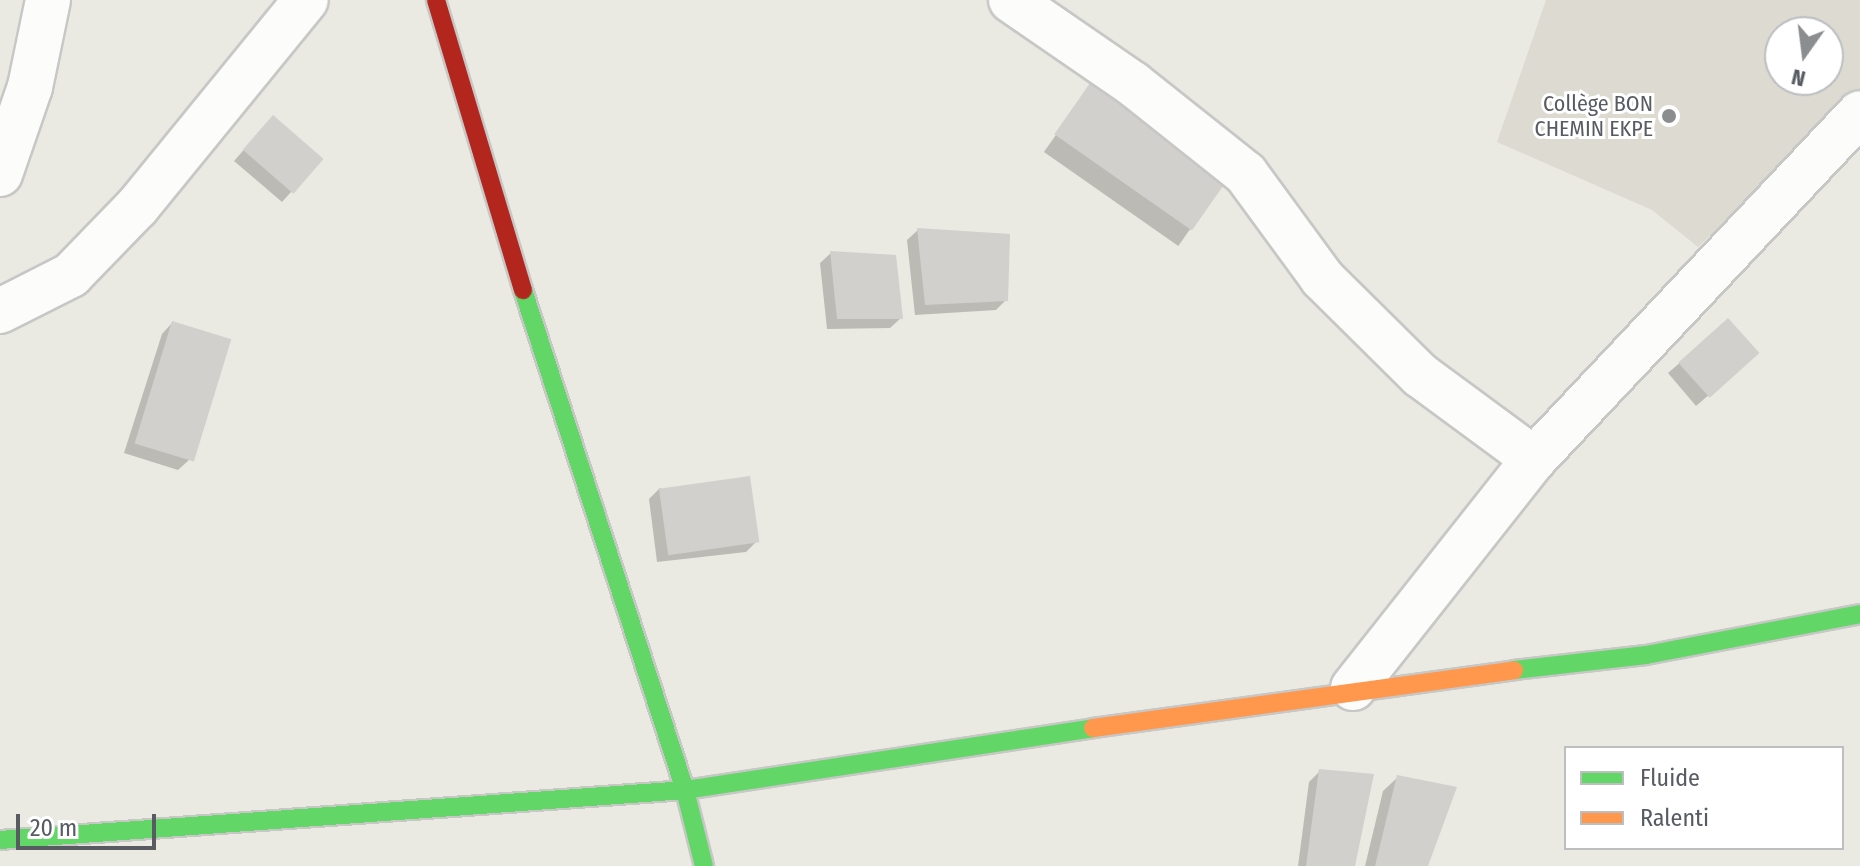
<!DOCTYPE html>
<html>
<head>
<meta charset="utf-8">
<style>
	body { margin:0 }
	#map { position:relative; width:1860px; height:866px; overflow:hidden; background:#eae9e2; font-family:"Fira Sans Condensed",sans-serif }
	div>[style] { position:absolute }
	.education>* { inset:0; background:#dcdad1 }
	.shadow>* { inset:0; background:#0003; transform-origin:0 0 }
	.building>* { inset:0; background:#d1d0cc; transform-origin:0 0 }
	.roads { filter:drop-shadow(2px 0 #c7c8c6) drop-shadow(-2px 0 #c7c8c6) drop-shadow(0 2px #c7c8c6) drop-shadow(0 -2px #c7c8c6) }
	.street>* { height:44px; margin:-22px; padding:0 22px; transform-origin:22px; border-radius:22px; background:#fcfcfb }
	.fast>* { height:18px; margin:-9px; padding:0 9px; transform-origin:9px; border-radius:9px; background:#63d668 }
	.slow>* { height:18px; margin:-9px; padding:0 9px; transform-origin:9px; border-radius:9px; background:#ff974d }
	.jam>* { height:18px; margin:-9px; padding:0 9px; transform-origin:9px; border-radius:9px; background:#b3261e }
	.dots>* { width:22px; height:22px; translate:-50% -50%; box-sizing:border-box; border:4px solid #fff; border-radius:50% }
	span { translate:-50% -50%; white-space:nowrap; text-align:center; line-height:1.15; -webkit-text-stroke:6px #fff; paint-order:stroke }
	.poi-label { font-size:22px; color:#585c62 }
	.right { translate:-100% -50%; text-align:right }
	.legend { position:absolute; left:1564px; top:746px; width:280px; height:104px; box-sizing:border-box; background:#fff; border:2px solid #bcbec0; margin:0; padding:10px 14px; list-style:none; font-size:24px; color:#585c62 }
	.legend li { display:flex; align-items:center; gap:16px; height:40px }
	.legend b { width:40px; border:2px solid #bcbec0 }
	.north { position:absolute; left:1764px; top:16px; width:80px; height:80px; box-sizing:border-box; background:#fff; border:2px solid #bcbec0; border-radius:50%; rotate:194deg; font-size:22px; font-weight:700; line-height:32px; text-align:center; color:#585c62 }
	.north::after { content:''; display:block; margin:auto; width:28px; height:36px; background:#8b8d8f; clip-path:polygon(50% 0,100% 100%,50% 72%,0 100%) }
	.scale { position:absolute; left:16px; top:814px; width:140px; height:36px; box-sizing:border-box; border:4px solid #585c62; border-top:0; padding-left:10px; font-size:24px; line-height:28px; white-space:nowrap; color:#585c62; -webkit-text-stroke:6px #fff; paint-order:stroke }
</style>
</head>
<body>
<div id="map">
	<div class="education">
		<div style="clip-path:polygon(evenodd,1546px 0,1860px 0,1860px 90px,1698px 247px,1652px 210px,1497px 142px,1546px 0,1780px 32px,1828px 32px,1828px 80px,1780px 80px,1780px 32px)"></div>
	</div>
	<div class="shadow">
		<div style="left:1095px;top:79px;width:164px;height:89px;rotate:35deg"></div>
		<div style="clip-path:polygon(263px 128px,321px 159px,282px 202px,234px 161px)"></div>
		<div style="clip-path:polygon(918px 230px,1006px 300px,996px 310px,915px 315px,907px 240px)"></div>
		<div style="clip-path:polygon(831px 253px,901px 318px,890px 328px,827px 329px,820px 263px)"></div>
		<div style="clip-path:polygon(1728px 321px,1746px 363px,1696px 406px,1668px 373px)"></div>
		<div style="clip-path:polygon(172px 323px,189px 460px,178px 470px,124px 453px,162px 334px)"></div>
		<div style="clip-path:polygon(660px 488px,757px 541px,746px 552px,657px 562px,649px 499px)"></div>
		<div style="clip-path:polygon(1320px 771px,1353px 866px,1298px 866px,1309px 782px)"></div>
		<div style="clip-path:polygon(1398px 777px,1426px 866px,1365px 866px,1383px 791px)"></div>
	</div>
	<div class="building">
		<div style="left:1095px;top:76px;width:168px;height:71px;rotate:35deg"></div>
		<div style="left:273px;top:115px;width:67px;height:46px;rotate:41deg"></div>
		<div style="clip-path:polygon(917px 228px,1010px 234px,1008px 301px,925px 305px)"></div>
		<div style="clip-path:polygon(830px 251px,896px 255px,903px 319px,837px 319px)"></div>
		<div style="left:1728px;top:318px;width:47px;height:67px;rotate:48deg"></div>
		<div style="left:172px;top:321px;width:62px;height:128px;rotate:17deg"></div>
		<div style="left:750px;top:476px;width:67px;height:92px;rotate:82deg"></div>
		<div style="clip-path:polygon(1319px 769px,1374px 774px,1355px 866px,1306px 866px)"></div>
		<div style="clip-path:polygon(1397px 775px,1457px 787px,1428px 866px,1375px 866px)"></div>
	</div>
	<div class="roads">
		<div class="street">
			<div style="left:1011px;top:0;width:148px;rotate:34.5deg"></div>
			<div style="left:1133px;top:84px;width:144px;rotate:38.5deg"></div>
			<div style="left:1246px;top:174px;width:129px;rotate:53.8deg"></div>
			<div style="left:1322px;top:278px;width:138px;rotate:44.7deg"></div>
			<div style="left:1420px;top:375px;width:142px;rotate:36.4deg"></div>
			<div style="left:0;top:174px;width:92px;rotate:-71deg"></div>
			<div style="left:30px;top:87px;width:89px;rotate:-78.3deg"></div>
			<div style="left:0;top:311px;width:80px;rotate:-26.9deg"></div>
			<div style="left:71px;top:275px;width:95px;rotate:-45.9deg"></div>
			<div style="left:137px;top:207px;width:267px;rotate:-50.8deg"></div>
			<div style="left:1353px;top:688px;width:292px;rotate:-51.7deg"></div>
			<div style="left:1534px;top:459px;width:475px;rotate:-46.7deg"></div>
		</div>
		<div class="fast">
			<div style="left:523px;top:290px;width:526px;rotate:72.05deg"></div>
			<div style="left:685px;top:790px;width:78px;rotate:76deg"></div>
			<div style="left:1514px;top:670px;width:133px;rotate:-6.5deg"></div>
			<div style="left:1646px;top:655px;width:218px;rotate:-10.8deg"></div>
			<div style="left:0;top:840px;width:687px;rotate:-4.17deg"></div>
			<div style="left:685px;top:790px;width:413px;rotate:-8.6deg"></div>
		</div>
		<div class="slow">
			<div style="left:1093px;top:728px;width:425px;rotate:-7.8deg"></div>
		</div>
		<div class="jam">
			<div style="left:436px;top:0;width:303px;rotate:73.3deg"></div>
		</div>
	</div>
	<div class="dots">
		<div style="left:1669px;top:116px;background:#8b8d8f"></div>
	</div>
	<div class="poi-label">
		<span class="right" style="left:1653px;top:116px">Collège BON<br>CHEMIN EKPE</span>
	</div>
	<ul class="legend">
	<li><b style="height:10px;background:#63d668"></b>Fluide</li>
	<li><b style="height:10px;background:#ff974d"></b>Ralenti</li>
	</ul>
	<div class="north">N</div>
	<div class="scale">20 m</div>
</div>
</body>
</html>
